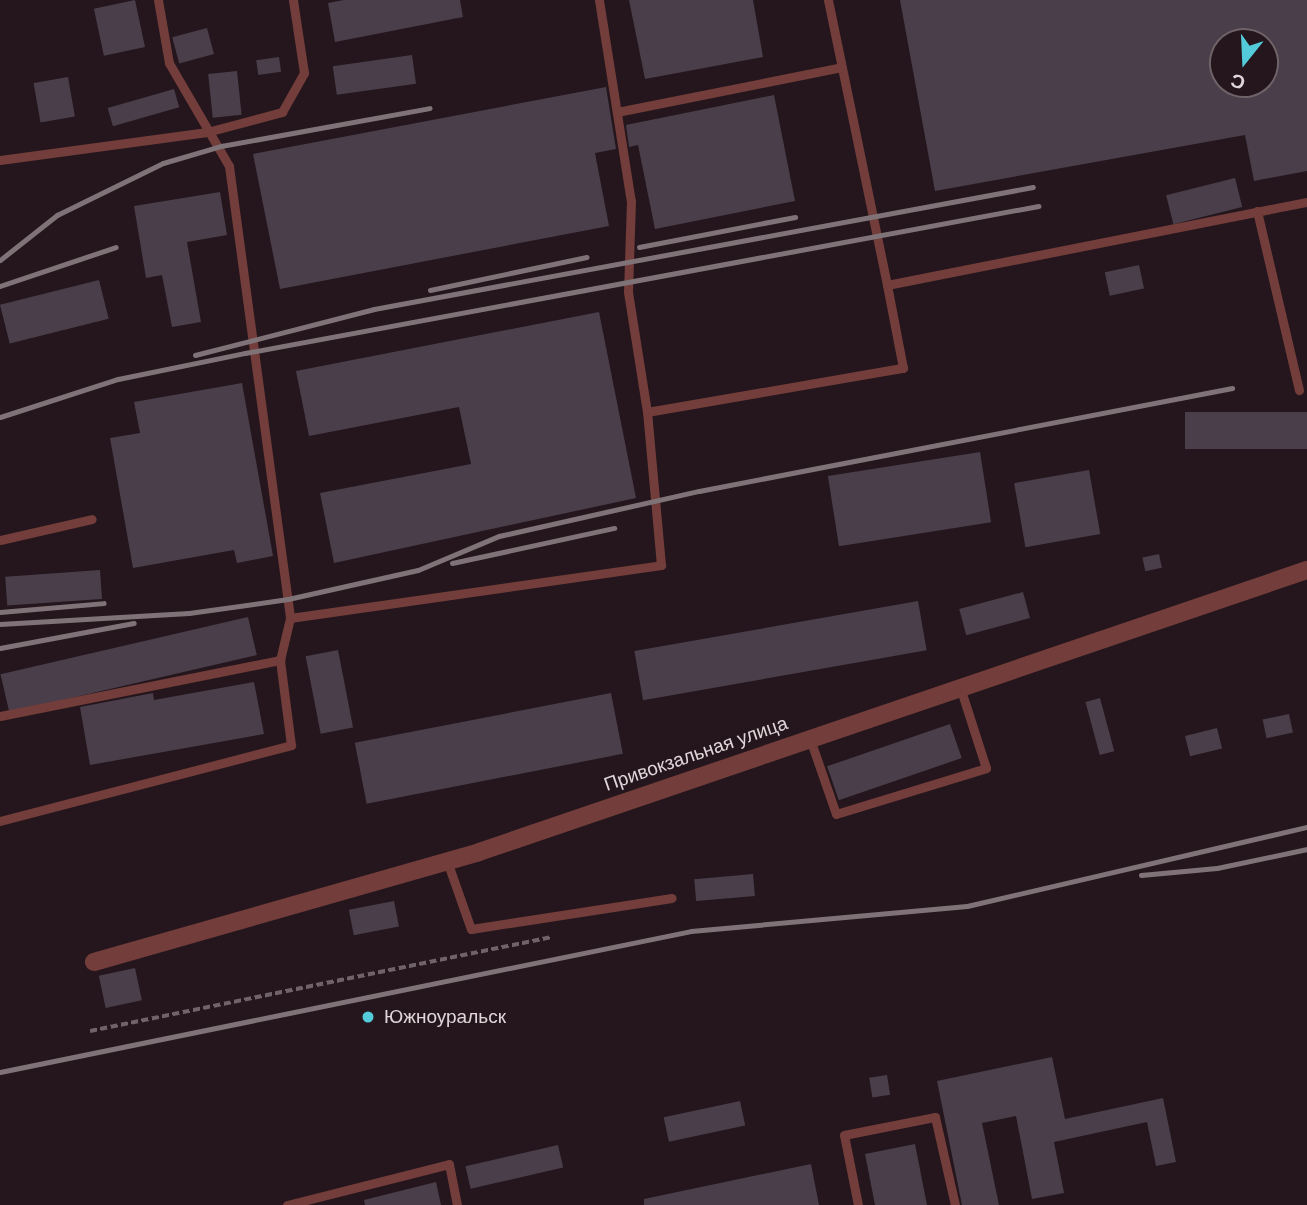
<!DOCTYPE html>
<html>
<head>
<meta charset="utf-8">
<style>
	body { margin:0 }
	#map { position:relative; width:1307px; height:1205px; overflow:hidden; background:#24161c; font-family:"DM Sans",sans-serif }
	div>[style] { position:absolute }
	.building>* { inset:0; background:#493e4a; transform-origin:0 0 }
	.path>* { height:3.5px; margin-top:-1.75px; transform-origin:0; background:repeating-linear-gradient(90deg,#706368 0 7px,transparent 0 10.5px) }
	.service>* { height:9px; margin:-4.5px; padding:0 4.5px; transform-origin:4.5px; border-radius:4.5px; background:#723d3a }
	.minor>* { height:18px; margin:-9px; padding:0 9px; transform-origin:9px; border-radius:9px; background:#723d3a }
	.rail>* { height:5px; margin:-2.5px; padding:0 2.5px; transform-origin:2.5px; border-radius:2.5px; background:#7f7378 }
	.dots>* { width:19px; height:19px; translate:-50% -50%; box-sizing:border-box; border:4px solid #24161c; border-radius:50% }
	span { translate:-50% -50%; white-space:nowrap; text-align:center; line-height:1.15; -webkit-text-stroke:5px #24161c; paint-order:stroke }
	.street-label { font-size:19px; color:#e0d6d9 }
	.poi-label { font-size:19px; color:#e0d6d9 }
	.left { translate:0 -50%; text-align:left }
	.north { position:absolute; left:1209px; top:28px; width:70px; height:70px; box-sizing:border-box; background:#24161c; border:2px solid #6f6368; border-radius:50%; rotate:198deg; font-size:19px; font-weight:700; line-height:28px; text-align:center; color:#e0d6d9 }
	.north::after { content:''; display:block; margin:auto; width:24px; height:32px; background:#53cbda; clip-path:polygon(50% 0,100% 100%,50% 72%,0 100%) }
</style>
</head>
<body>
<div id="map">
	<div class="building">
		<div style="left:135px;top:0;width:48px;height:42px;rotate:78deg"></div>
		<div style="clip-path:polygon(344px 0,460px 0,463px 17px,335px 42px,328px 3px)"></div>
		<div style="clip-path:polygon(629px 0,753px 0,763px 57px,645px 79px)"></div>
		<div style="clip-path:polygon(evenodd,900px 0,1307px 0,1307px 171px,1254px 181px,1245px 135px,935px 191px,900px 0,1223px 42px,1265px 42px,1265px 84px,1223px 84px,1223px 42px)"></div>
		<div style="left:207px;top:28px;width:27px;height:36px;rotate:75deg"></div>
		<div style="left:412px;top:55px;width:29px;height:80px;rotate:82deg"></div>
		<div style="left:279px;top:57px;width:15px;height:23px;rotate:82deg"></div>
		<div style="left:237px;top:71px;width:44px;height:29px;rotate:84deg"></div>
		<div style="left:68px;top:77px;width:40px;height:35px;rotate:80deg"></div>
		<div style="clip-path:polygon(606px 87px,616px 149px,595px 153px,609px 226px,280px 289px,253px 154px)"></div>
		<div style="left:174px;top:89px;width:19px;height:69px;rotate:74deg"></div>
		<div style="clip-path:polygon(774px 95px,795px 201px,655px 229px,638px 145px,629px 147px,626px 125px)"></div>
		<div style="left:1235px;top:178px;width:30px;height:71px;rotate:76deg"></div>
		<div style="clip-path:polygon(220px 192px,227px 235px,187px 242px,201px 322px,172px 327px,162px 275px,146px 278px,134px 206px)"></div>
		<div style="left:1139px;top:265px;width:24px;height:35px;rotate:78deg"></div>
		<div style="left:99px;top:280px;width:40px;height:102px;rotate:76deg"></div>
		<div style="clip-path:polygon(599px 312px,636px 498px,334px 563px,320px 493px,471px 464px,459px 407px,309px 436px,296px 371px)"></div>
		<div style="clip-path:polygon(242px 383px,273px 556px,237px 563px,234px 550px,133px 568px,110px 438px,140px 433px,134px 402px)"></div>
		<div style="left:1307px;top:412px;width:37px;height:122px;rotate:90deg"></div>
		<div style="left:980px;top:452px;width:71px;height:154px;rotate:81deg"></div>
		<div style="left:1089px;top:470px;width:65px;height:76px;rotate:80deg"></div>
		<div style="left:1159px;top:554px;width:14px;height:17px;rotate:78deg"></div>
		<div style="left:100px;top:570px;width:29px;height:95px;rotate:86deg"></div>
		<div style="left:1023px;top:592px;width:27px;height:66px;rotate:75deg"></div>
		<div style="left:918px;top:601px;width:50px;height:288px;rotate:80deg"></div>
		<div style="left:248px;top:617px;width:39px;height:254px;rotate:77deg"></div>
		<div style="left:338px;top:650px;width:79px;height:33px;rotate:79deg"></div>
		<div style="clip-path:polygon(254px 682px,264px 734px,90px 765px,80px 707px,153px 693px,154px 700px)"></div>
		<div style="left:611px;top:693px;width:62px;height:261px;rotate:79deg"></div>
		<div style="left:1100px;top:698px;width:55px;height:15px;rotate:75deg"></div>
		<div style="left:1289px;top:714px;width:19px;height:27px;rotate:78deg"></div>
		<div style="left:950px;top:724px;width:36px;height:130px;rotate:71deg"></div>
		<div style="left:1217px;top:728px;width:21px;height:33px;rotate:76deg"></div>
		<div style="left:753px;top:874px;width:22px;height:59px;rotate:85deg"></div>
		<div style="left:394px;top:901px;width:26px;height:46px;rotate:79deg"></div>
		<div style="left:135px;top:968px;width:33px;height:37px;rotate:78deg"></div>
		<div style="clip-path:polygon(1052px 1057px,1065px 1119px,1163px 1098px,1176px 1162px,1156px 1166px,1147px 1122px,1054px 1142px,1064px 1193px,1032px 1199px,1016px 1116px,982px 1123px,999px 1205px,962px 1205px,937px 1081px)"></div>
		<div style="left:887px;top:1075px;width:20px;height:18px;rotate:81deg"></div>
		<div style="left:740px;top:1101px;width:25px;height:78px;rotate:78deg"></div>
		<div style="clip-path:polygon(915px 1144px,927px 1205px,875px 1205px,865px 1154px)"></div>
		<div style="left:558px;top:1145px;width:23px;height:95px;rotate:77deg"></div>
		<div style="clip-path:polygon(811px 1164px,819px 1205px,644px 1205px,644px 1199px)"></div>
		<div style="clip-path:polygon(436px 1182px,441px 1205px,365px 1205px,364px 1200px)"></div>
	</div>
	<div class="path">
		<div style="left:90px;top:1031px;width:470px;rotate:-11.5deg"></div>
	</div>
	<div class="service">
		<div style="left:158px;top:0;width:64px;rotate:80.1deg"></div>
		<div style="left:169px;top:63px;width:119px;rotate:59.8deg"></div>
		<div style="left:229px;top:166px;width:456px;rotate:82.3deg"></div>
		<div style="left:599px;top:0;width:204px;rotate:81deg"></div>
		<div style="left:631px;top:201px;width:91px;rotate:91.9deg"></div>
		<div style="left:628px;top:292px;width:121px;rotate:81deg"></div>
		<div style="left:828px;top:0;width:291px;rotate:78.3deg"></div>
		<div style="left:617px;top:112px;width:229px;rotate:-11.3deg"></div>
		<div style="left:0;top:160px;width:209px;rotate:-7.7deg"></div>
		<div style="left:207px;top:132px;width:78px;rotate:-14.9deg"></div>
		<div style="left:282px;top:112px;width:45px;rotate:-60.6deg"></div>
		<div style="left:304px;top:73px;width:74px;rotate:-98.6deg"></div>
		<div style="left:1257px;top:211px;width:184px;rotate:76.8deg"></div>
		<div style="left:0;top:540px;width:94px;rotate:-12.9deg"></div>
		<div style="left:0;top:716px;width:286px;rotate:-11.3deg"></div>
		<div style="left:810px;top:739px;width:79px;rotate:70.9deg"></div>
		<div style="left:836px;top:814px;width:157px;rotate:-17deg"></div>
		<div style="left:986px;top:768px;width:85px;rotate:-107.8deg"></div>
		<div style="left:0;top:821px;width:301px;rotate:-14.6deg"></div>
		<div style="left:291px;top:745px;width:86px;rotate:-97.4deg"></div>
		<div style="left:280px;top:660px;width:43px;rotate:-76.6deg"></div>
		<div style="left:290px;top:618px;width:375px;rotate:-8.1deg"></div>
		<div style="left:661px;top:565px;width:154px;rotate:-95.2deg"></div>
		<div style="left:647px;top:412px;width:260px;rotate:-9.8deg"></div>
		<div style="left:903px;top:368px;width:85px;rotate:-100.9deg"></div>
		<div style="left:887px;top:285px;width:428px;rotate:-11.2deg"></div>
		<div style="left:447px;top:861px;width:72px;rotate:70.6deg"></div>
		<div style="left:471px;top:929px;width:203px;rotate:-8.8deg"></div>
		<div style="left:287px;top:1205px;width:167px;rotate:-14.2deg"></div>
		<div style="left:449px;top:1164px;width:42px;rotate:79deg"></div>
		<div style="left:858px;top:1205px;width:71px;rotate:-101.3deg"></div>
		<div style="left:844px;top:1135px;width:93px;rotate:-11.2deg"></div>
		<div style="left:935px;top:1117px;width:90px;rotate:77.2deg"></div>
	</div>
	<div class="minor">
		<div style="left:94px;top:962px;width:400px;rotate:-15.9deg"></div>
		<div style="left:479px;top:852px;width:875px;rotate:-18.81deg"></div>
	</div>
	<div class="rail">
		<div style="left:639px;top:247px;width:159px;rotate:-10.9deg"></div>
		<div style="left:0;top:260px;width:73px;rotate:-38.3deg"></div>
		<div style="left:57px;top:215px;width:118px;rotate:-26.1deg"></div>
		<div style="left:163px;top:163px;width:60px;rotate:-16.3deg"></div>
		<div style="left:221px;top:146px;width:212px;rotate:-10.3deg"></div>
		<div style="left:0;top:286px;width:122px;rotate:-18.6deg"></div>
		<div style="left:430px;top:290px;width:160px;rotate:-11.9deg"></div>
		<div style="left:195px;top:355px;width:185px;rotate:-14.4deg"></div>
		<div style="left:374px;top:309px;width:670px;rotate:-10.49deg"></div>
		<div style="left:0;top:417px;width:124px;rotate:-17.9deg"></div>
		<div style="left:118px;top:379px;width:130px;rotate:-11.6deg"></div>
		<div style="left:245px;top:353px;width:807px;rotate:-10.5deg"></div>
		<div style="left:452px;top:563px;width:166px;rotate:-12.2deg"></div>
		<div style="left:0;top:612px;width:104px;rotate:-4.9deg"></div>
		<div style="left:0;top:624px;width:189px;rotate:-3.3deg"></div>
		<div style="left:189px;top:613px;width:100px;rotate:-8deg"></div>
		<div style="left:288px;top:599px;width:133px;rotate:-12.6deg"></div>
		<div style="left:418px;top:570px;width:88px;rotate:-22.8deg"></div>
		<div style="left:499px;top:536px;width:205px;rotate:-12.7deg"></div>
		<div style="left:699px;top:491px;width:543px;rotate:-10.94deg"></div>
		<div style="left:0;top:648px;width:136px;rotate:-10.6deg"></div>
		<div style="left:1141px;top:875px;width:76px;rotate:-5.3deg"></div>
		<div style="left:1217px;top:868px;width:92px;rotate:-11.9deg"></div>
		<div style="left:0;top:1072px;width:705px;rotate:-11.53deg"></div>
		<div style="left:691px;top:931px;width:277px;rotate:-5.2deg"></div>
		<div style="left:967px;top:906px;width:349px;rotate:-13.1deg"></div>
	</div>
	<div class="dots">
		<div style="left:368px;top:1017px;background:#53cbda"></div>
	</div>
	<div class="street-label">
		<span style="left:696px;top:754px;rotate:-19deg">Привокзальная улица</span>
	</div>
	<div class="poi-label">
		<span class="left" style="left:384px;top:1017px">Южноуральск</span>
	</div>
	<div class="north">С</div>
</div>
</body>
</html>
